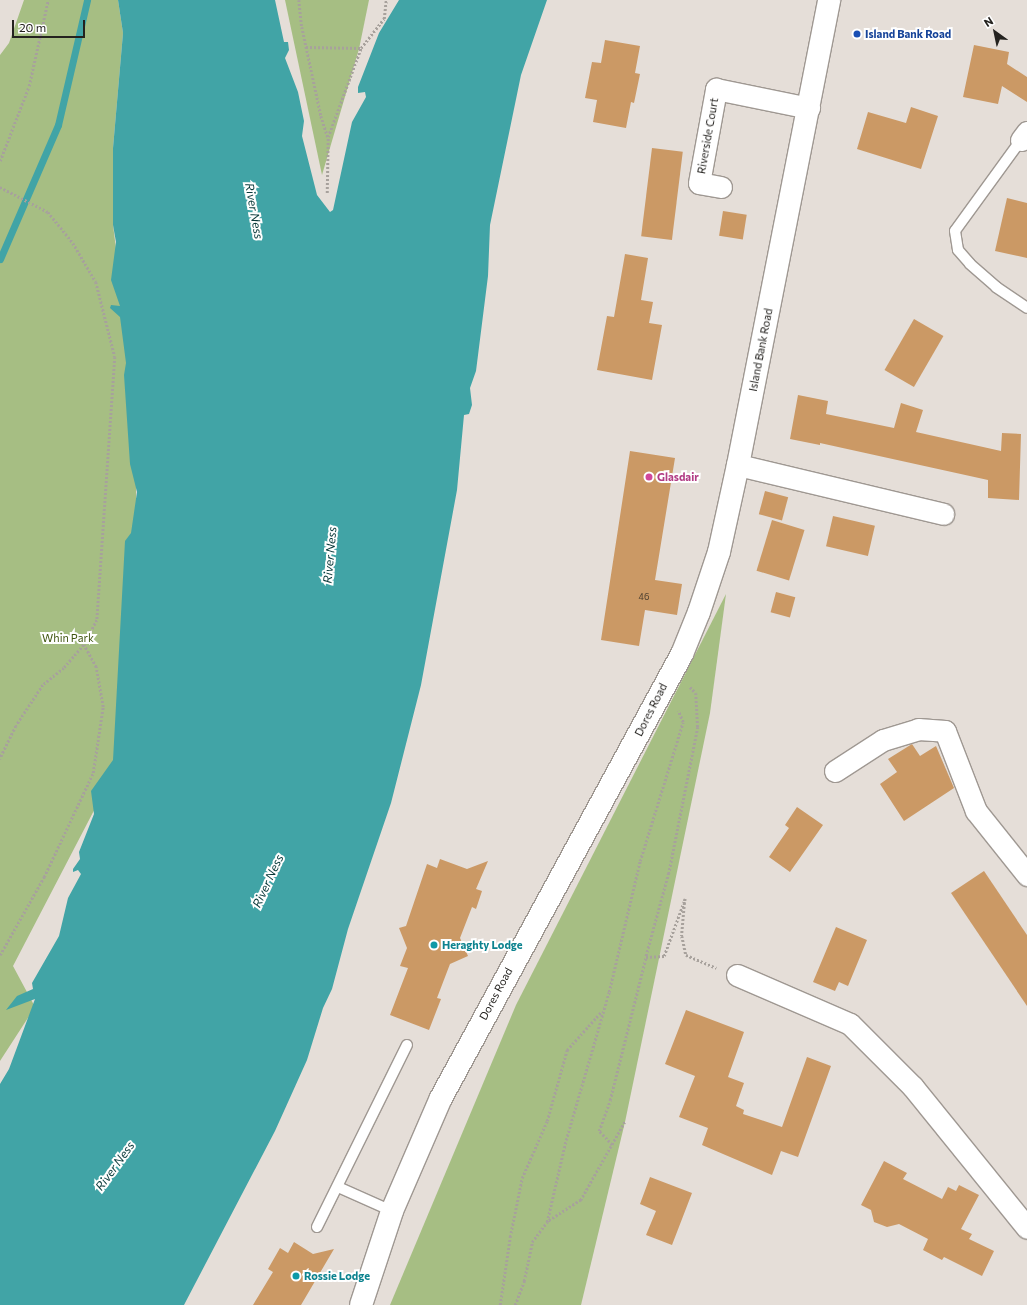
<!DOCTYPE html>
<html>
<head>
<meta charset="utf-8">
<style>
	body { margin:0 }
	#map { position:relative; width:1027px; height:1305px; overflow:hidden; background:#e5ded8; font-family:Commissioner,sans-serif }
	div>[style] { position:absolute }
	.green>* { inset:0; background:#a6be83 }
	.water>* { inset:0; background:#41a4a6 }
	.stream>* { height:7px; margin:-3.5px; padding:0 3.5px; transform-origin:3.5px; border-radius:3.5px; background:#41a4a6 }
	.building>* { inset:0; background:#cb9965; transform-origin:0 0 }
	.path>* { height:2.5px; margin-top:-1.25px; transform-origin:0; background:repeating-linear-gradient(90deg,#a7a19c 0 2px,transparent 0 4px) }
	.roads { filter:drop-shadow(1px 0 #9f9892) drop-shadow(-1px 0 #9f9892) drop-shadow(0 1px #9f9892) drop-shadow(0 -1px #9f9892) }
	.lane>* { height:10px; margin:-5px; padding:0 5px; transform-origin:5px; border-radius:5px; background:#fff }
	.street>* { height:21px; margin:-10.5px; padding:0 10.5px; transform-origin:10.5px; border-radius:10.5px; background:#fff }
	.secondary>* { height:22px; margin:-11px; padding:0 11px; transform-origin:11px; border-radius:11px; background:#fff }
	.dots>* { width:11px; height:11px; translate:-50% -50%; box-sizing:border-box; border:2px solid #fff; border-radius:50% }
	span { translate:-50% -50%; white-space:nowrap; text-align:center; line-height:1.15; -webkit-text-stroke:4px #fff; paint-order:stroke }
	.number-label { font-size:9px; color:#4e4030 }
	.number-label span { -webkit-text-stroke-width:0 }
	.transit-label { font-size:11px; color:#164399; font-weight:700 }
	.left { translate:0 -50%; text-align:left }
	.street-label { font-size:11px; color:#24221f }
	.hotel-label { font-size:11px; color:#b23c85; font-weight:700 }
	.park-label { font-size:11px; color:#3e540e }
	.culture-label { font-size:11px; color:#0d838f; font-weight:700 }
	.water-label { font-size:12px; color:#083839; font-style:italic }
	.north { position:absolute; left:975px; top:12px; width:40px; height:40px; -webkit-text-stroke:3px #fff; paint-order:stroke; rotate:327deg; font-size:11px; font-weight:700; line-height:16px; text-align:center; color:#24221f }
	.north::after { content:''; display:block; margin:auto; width:14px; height:18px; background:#24221f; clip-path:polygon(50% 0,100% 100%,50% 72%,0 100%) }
	.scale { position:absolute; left:12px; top:20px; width:73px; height:18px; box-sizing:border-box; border:2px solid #24221f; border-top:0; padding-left:5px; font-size:12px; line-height:14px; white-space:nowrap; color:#24221f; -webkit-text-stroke:3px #fff; paint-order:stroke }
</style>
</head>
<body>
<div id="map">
	<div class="green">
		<div style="clip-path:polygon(24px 0,118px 0,123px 33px,113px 148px,113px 225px,128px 344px,136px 480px,136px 669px,114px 772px,13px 966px,35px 1007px,0 1061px,0 55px,9px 43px)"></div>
		<div style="clip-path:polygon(285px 0,369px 0,359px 49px,322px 175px)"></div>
		<div style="clip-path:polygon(726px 594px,710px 713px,625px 1122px,581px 1305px,390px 1305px,516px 1005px)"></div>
	</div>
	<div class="water">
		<div style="clip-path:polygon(118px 0,275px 0,284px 42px,288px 42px,289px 50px,285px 58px,298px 92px,304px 121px,302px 136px,315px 187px,317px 195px,330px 212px,333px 210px,352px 122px,366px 97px,365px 92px,358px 93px,358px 87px,379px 33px,399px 0,547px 0,521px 75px,490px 225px,488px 276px,476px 371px,470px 388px,472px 405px,469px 414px,464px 415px,457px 490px,421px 685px,391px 803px,348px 929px,332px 989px,323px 1008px,307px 1060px,275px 1131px,184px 1305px,0 1305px,0 1084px,9px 1069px,35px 999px,6px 1010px,17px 996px,33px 989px,32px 983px,59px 936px,68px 898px,81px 874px,78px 870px,73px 872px,73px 869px,80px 859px,79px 852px,94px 814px,91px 791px,113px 760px,125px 541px,131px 533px,137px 492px,130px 464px,124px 375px,126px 363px,120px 317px,110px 308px,111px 305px,120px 306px,111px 280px,116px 242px,113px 225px,113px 148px,123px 33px)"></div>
	</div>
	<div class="stream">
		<div style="left:0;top:259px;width:146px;rotate:-66.6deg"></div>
		<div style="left:58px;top:125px;width:128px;rotate:-76.9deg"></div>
	</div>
	<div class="building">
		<div style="clip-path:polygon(605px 40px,640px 46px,635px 73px,640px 74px,634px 103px,631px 102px,626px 128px,593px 122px,597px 100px,585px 98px,592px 62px,601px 63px)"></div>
		<div style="clip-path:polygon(974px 45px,1009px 52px,1007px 64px,1027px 77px,1027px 102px,1002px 86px,998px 104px,963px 97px)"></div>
		<div style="clip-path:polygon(911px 107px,938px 116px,921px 169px,857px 149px,868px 112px,906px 123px)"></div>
		<div style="left:652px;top:148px;width:31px;height:89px;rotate:7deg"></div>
		<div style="clip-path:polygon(1007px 198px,1027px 203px,1027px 258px,995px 251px)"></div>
		<div style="left:723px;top:211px;width:24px;height:25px;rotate:9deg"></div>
		<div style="clip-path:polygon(625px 254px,648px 258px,641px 300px,653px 302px,649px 323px,662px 325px,652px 380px,597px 370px,607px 316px,614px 317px)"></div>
		<div style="left:914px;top:319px;width:34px;height:59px;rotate:30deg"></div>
		<div style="clip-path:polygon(798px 395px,828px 401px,826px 414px,894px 428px,901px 403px,923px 410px,916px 432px,1001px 451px,1002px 433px,1021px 434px,1019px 500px,988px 498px,988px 480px,820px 443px,820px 445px,790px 439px)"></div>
		<div style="clip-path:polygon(630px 451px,675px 458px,655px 580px,682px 584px,677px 615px,645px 610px,639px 646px,601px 640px)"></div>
		<div style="left:765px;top:491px;width:24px;height:24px;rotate:15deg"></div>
		<div style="left:833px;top:516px;width:43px;height:31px;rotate:13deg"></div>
		<div style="left:772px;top:520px;width:34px;height:53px;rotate:17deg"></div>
		<div style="left:776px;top:592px;width:20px;height:21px;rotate:15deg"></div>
		<div style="clip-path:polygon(912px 744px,920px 756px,936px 746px,954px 788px,904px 821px,880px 784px,897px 772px,888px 759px)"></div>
		<div style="clip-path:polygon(797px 807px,823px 825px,790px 872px,769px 857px,789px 828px,785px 825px)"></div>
		<div style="clip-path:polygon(440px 859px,467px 869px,488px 861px,476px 889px,482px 891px,476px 909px,472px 907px,460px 938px,468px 956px,450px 964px,437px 998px,441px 999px,429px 1030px,390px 1015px,408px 968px,400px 966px,407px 948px,399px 928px,406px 926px,427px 864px,437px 868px)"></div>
		<div style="clip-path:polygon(984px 871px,1027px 935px,1027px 1006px,951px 893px)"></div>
		<div style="clip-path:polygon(836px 927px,867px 940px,848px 986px,839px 982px,835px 991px,813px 982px)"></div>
		<div style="clip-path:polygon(686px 1010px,744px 1032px,728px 1077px,744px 1083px,736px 1106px,744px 1110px,743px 1114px,782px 1127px,807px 1057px,831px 1066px,798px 1157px,781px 1151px,772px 1175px,702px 1145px,708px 1128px,679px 1117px,695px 1076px,665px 1064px)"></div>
		<div style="clip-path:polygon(884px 1161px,907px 1173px,903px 1179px,942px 1199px,948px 1187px,956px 1191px,959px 1185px,979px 1195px,961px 1229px,972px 1234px,969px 1239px,994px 1251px,982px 1276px,944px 1257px,942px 1260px,923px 1250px,928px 1239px,899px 1224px,887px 1227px,874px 1222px,871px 1210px,861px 1205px)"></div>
		<div style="clip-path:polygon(650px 1177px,692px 1193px,672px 1245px,646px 1235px,656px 1211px,640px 1204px)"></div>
		<div style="clip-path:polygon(294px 1242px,313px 1254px,334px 1249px,301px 1305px,253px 1305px,273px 1272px,268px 1269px,280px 1248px,288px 1253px)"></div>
	</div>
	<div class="path">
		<div style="left:299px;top:0;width:27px;rotate:84deg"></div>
		<div style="left:302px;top:27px;width:91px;rotate:77.9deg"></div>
		<div style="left:321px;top:116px;width:22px;rotate:72deg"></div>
		<div style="left:328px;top:137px;width:95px;rotate:-69.7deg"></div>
		<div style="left:361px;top:48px;width:37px;rotate:-52deg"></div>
		<div style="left:384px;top:19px;width:19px;rotate:-84deg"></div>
		<div style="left:306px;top:47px;width:55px;rotate:1deg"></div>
		<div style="left:0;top:161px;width:80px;rotate:-68.9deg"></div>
		<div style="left:29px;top:86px;width:88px;rotate:-77.5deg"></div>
		<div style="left:0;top:187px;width:54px;rotate:27.5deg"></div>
		<div style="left:48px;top:212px;width:40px;rotate:51deg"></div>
		<div style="left:73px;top:243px;width:45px;rotate:59.5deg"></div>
		<div style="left:96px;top:282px;width:77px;rotate:75.8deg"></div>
		<div style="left:115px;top:357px;width:264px;rotate:93.9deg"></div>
		<div style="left:97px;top:620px;width:28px;rotate:117deg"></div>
		<div style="left:84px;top:645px;width:30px;rotate:131deg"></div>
		<div style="left:64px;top:668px;width:27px;rotate:141deg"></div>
		<div style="left:43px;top:685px;width:49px;rotate:123.4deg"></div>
		<div style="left:16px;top:726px;width:37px;rotate:116deg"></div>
		<div style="left:327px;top:193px;width:56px;rotate:-89deg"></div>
		<div style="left:690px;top:687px;width:8px;rotate:45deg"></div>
		<div style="left:696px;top:693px;width:34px;rotate:87deg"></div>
		<div style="left:698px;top:727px;width:149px;rotate:101.2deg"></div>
		<div style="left:669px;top:873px;width:87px;rotate:105.3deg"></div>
		<div style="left:646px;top:957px;width:18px;rotate:-3deg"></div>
		<div style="left:664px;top:956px;width:61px;rotate:-69.8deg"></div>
		<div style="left:685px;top:899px;width:37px;rotate:95deg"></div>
		<div style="left:682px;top:936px;width:19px;rotate:78deg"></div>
		<div style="left:686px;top:955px;width:33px;rotate:23deg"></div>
		<div style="left:0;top:955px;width:90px;rotate:-60.6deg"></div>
		<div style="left:44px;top:877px;width:115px;rotate:-64.8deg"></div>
		<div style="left:93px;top:773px;width:67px;rotate:-81.4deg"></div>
		<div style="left:103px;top:707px;width:41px;rotate:-99.9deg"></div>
		<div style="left:96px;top:667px;width:25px;rotate:-119deg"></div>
		<div style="left:625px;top:1122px;width:90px;rotate:119.4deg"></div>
		<div style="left:581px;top:1200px;width:40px;rotate:147.1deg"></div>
		<div style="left:547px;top:1222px;width:84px;rotate:-77deg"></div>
		<div style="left:566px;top:1140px;width:154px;rotate:-73.8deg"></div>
		<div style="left:609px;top:992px;width:135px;rotate:-76.7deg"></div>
		<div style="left:640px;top:861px;width:145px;rotate:-72.8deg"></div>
		<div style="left:683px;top:722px;width:12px;rotate:-114deg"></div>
		<div style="left:612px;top:1145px;width:19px;rotate:-133deg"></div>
		<div style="left:599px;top:1131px;width:33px;rotate:-70deg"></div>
		<div style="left:610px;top:1100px;width:147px;rotate:-75.9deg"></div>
		<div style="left:500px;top:1305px;width:69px;rotate:-81.6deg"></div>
		<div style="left:510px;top:1237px;width:60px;rotate:-78.5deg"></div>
		<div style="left:522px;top:1178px;width:62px;rotate:-66.3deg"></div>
		<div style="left:547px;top:1121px;width:74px;rotate:-74.3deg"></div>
		<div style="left:567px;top:1050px;width:52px;rotate:-48.1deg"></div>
		<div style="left:515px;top:1305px;width:26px;rotate:-69deg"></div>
		<div style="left:524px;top:1281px;width:40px;rotate:-78deg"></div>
		<div style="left:532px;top:1242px;width:25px;rotate:-53deg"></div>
	</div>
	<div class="roads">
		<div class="lane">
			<div style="left:1021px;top:140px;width:112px;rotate:126deg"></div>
			<div style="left:955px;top:231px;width:19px;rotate:81deg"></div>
			<div style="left:958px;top:250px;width:18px;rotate:49deg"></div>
			<div style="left:970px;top:264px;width:35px;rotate:41deg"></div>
			<div style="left:996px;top:287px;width:37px;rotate:34deg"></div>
			<div style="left:338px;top:1187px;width:59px;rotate:24deg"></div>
			<div style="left:317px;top:1227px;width:203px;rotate:-63.7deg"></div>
		</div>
		<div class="street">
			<div style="left:1021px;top:140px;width:10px;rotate:-53deg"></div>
			<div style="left:721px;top:187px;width:22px;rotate:-170deg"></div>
			<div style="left:699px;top:183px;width:96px;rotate:-79.7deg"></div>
			<div style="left:716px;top:89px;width:95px;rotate:11.5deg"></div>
			<div style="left:738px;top:465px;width:211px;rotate:13.4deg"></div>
			<div style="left:835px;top:771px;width:57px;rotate:-32.9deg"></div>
			<div style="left:883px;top:740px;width:37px;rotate:-17deg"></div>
			<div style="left:918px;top:729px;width:27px;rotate:4deg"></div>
			<div style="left:945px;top:731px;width:86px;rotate:68.8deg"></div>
			<div style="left:976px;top:811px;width:82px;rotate:51.4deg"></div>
			<div style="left:737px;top:975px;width:123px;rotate:23.4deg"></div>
			<div style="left:850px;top:1024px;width:89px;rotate:45deg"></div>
			<div style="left:913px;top:1087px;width:181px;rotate:51deg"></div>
		</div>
		<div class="secondary">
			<div style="left:361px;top:1305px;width:99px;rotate:-71.7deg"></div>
			<div style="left:392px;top:1211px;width:123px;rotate:-66.6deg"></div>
			<div style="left:441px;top:1098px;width:505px;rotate:-61.51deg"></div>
			<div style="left:682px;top:654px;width:45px;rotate:-68deg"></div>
			<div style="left:699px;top:612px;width:63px;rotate:-71.6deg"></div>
			<div style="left:719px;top:552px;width:89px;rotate:-77.7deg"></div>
			<div style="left:738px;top:465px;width:474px;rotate:-78.9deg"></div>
		</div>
	</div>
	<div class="dots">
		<div style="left:857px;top:34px;background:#1a4fb4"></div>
		<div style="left:649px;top:477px;background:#d1479c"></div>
		<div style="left:434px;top:945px;background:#0f9aa8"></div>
		<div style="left:296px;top:1276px;background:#0f9aa8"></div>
	</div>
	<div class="number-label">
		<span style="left:644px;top:597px">46</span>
	</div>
	<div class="transit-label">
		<span class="left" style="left:865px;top:34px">Island Bank Road</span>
	</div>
	<div class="street-label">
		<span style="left:708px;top:136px;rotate:-80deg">Riverside Court</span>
		<span style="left:761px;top:350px;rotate:-79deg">Island Bank Road</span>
		<span style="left:651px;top:710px;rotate:-63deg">Dores Road</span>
		<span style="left:496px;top:994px;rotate:-62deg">Dores Road</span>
	</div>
	<div class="hotel-label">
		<span class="left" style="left:657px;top:477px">Glasdair</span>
	</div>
	<div class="park-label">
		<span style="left:68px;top:638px">Whin Park</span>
	</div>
	<div class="culture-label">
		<span class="left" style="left:442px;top:945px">Heraghty Lodge</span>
		<span class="left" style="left:304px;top:1276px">Rossie Lodge</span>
	</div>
	<div class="water-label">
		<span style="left:254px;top:211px;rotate:80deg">River Ness</span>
		<span style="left:330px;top:555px;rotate:-85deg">River Ness</span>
		<span style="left:268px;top:881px;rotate:-65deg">River Ness</span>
		<span style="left:115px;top:1166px;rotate:-54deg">River Ness</span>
	</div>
	<div class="north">N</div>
	<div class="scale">20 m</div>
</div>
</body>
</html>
